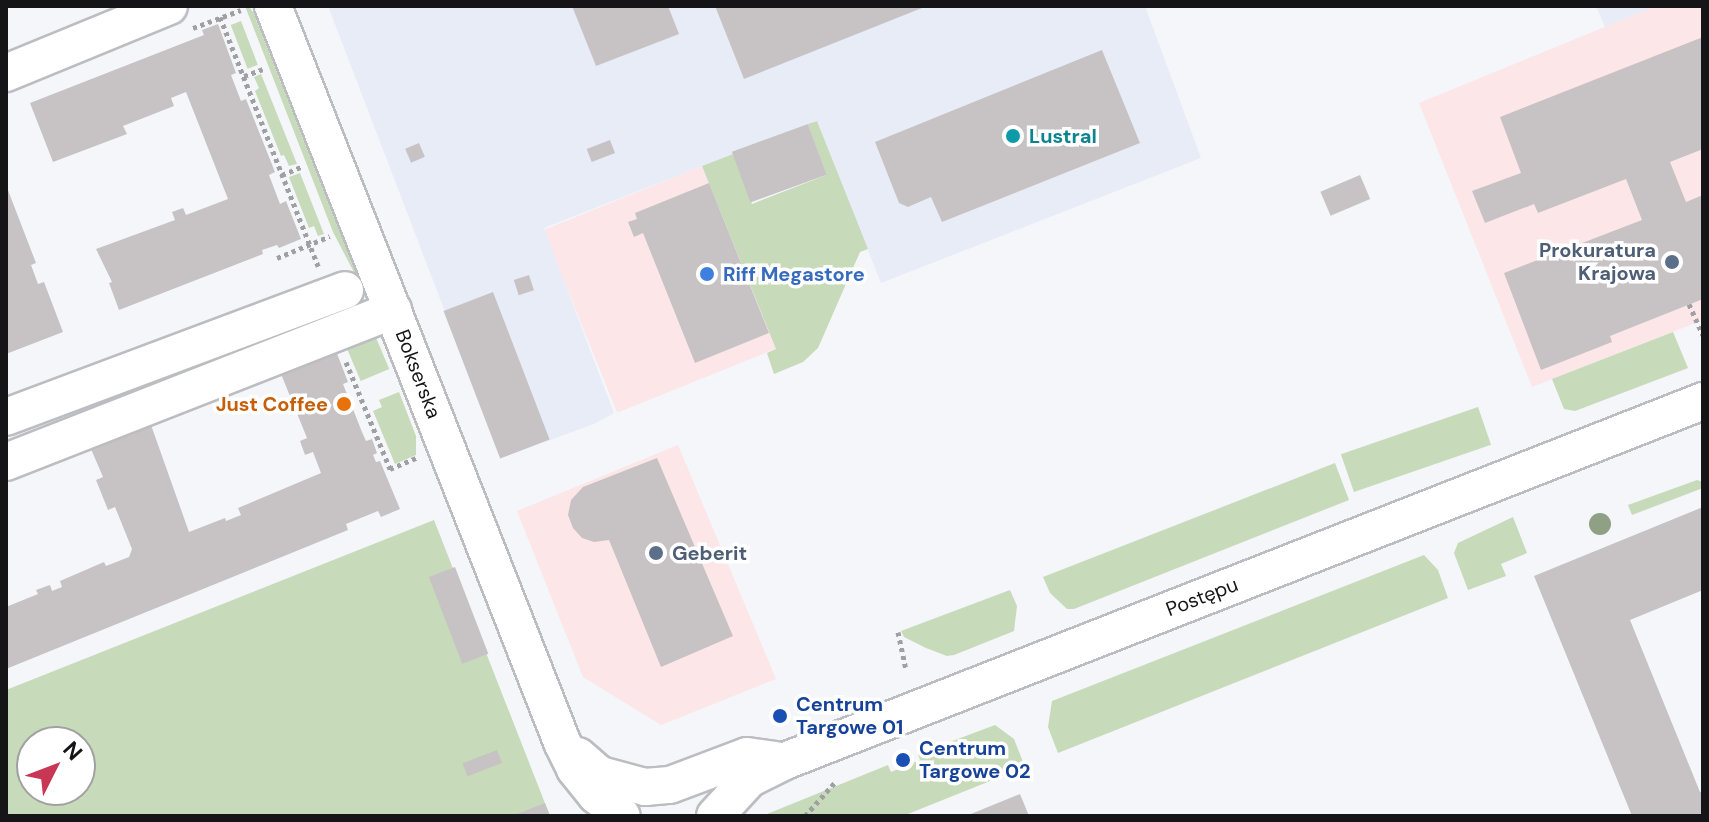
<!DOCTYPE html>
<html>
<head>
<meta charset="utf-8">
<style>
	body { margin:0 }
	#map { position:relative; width:1709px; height:822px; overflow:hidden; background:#f4f6fa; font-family:"DM Sans",sans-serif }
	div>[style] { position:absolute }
	.commercial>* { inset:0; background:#fce6e8; transform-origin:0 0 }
	.built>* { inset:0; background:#e8ecf7 }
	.green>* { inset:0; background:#c7dab9; transform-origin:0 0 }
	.building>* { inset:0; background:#c7c3c5; transform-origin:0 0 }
	.path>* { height:5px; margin-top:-2.5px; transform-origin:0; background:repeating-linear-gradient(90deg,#9fa0a3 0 4px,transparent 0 8px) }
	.roads { filter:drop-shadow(2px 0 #bcbdc1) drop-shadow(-2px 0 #bcbdc1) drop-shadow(0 2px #bcbdc1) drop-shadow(0 -2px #bcbdc1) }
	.minor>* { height:36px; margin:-18px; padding:0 18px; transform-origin:18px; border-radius:18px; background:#fff }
	.trees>* { width:22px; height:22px; margin:-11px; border-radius:50%; background:#90a085 }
	.dots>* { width:22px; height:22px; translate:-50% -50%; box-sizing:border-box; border:4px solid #fff; border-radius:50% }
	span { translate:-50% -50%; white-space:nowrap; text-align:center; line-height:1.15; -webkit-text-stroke:7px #fff; paint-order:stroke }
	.culture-label { font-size:20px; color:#0d838f; font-weight:700 }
	.left { translate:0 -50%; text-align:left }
	.service-label { font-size:20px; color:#4e5e75; font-weight:700 }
	.right { translate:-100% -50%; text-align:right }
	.shop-label { font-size:20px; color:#366cbe; font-weight:700 }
	.street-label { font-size:20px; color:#151517 }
	.food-label { font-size:20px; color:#c56008; font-weight:700 }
	.transit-label { font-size:20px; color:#164399; font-weight:700 }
	.frame { position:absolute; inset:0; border:8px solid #151517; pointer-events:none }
	.north { position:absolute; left:16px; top:726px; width:80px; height:80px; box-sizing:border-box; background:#fff; border:2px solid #a1a1a2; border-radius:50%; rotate:48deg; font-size:22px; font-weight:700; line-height:32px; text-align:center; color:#151517 }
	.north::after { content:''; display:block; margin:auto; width:28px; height:36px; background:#c83855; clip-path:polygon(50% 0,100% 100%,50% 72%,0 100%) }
</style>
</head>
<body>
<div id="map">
	<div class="commercial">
		<div style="clip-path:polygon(1656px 6px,1703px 6px,1703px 320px,1532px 387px,1419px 103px)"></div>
		<div style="left:702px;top:166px;width:197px;height:171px;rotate:68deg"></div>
		<div style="clip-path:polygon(678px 445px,776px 679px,661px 725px,583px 677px,517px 511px)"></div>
	</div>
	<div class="built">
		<div style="clip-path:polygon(328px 6px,1145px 6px,1201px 158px,881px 283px,817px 121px,544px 228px,614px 413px,594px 424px,501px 458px)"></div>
		<div style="clip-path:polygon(1596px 6px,1656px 6px,1605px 27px)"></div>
	</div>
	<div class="green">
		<div style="clip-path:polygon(245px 6px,249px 6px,254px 14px,339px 230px,362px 278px,358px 280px,333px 232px)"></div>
		<div style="left:241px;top:21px;width:47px;height:11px;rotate:69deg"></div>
		<div style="clip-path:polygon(261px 74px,297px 164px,289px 166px,284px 155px,281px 156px,255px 91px,259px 88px,254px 77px)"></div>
		<div style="clip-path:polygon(817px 121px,868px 249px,860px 252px,818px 348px,803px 362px,774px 374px,767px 353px,776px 349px,702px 166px,733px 154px,752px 204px,826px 175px,808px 124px)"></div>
		<div style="clip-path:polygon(300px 173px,324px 234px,318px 236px,314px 226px,309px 228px,289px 177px)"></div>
		<div style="clip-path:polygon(1673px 332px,1688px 368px,1575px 411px,1564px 409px,1552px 379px)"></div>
		<div style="left:374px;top:333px;width:39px;height:31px;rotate:67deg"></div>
		<div style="clip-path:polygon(399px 392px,416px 436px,416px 455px,395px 464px,373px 411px,382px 407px,379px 400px)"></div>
		<div style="left:1478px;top:407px;width:40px;height:145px;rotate:71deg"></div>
		<div style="clip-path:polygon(1335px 463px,1349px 500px,1074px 609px,1067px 609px,1050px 593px,1043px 577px)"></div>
		<div style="clip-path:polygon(1697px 480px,1703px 482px,1703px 488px,1632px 515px,1628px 505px)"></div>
		<div style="clip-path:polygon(1513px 517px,1527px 553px,1501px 564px,1506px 576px,1468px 590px,1454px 553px,1458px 543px)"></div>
		<div style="clip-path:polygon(evenodd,434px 520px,550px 816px,6px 816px,6px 690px,434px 520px,32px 742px,80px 742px,80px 790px,32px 790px,32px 742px)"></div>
		<div style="clip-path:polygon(1424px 555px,1438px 570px,1448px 598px,1058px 753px,1048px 727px,1052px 701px)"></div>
		<div style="clip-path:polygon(1010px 590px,1017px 606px,1014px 631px,954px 655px,947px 656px,926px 648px,904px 637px,901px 631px)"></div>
		<div style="clip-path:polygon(995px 725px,1014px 739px,1025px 767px,903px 816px,762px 816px,888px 765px,891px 772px,920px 760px,918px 754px)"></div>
	</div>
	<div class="building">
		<div style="clip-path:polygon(572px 6px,668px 6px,679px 34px,596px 66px)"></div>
		<div style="clip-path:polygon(715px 6px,927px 6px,744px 79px)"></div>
		<div style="clip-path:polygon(218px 24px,236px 73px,231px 75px,241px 101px,246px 99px,275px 172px,269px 175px,280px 204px,286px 201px,301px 239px,279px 248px,277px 245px,262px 250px,263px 254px,119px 310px,109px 283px,112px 282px,96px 249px,175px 220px,172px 212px,183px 208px,186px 215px,228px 199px,186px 92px,171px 98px,174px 106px,123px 126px,127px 134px,53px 162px,30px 103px,204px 35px,202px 30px)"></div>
		<div style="clip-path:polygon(1703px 37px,1703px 149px,1670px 162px,1686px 202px,1703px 195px,1703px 299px,1610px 336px,1612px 342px,1541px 370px,1504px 273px,1642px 220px,1626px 179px,1538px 213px,1534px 204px,1485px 223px,1472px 191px,1521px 173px,1500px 117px)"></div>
		<div style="clip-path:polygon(1102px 50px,1140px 143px,942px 222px,931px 197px,908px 207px,899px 203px,875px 142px)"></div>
		<div style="left:808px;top:124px;width:54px;height:81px;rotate:70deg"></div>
		<div style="left:610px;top:140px;width:14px;height:25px;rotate:69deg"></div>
		<div style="left:419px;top:143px;width:15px;height:15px;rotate:67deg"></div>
		<div style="left:1360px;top:175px;width:26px;height:43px;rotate:67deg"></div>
		<div style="clip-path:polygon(709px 183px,769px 333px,695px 363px,643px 233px,634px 237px,628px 222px,637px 219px,635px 213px)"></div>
		<div style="clip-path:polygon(6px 185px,36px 263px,31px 265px,38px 284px,44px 282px,63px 332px,6px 354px)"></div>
		<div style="left:529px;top:275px;width:16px;height:16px;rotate:72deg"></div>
		<div style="left:493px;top:292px;width:158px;height:53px;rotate:69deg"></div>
		<div style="clip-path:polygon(336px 351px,348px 382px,343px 384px,362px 432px,366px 441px,372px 439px,377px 453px,373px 455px,376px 462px,380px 461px,400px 509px,381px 517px,378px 511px,346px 524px,348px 530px,6px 669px,6px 607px,38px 594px,36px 590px,50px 585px,52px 591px,62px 587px,60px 581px,104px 562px,106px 566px,129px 557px,132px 549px,115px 507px,108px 510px,96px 480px,103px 477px,91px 449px,151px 425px,189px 532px,225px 518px,226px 521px,241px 515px,238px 508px,321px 473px,313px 452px,305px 455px,300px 441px,307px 438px,281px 374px)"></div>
		<div style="clip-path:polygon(657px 458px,733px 636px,661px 667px,609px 540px,594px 542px,582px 538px,573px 528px,568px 515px,571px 500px,583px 487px)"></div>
		<div style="clip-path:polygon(1703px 507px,1703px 590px,1630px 620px,1700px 792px,1703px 791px,1703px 816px,1632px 816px,1534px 576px)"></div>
		<div style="left:455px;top:567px;width:93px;height:28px;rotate:69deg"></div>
		<div style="left:497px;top:750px;width:14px;height:37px;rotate:69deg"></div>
		<div style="clip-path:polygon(1020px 794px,1029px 816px,966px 816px)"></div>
		<div style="clip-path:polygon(545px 803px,550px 816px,512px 816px)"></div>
	</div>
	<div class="path">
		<div style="left:220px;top:17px;width:268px;rotate:68.5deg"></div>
		<div style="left:193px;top:28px;width:51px;rotate:-20.6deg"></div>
		<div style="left:244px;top:76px;width:20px;rotate:-20deg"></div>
		<div style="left:282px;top:175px;width:21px;rotate:-23deg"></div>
		<div style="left:277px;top:258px;width:57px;rotate:-22.5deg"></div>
		<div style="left:1689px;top:304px;width:34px;rotate:66deg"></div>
		<div style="left:346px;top:362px;width:116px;rotate:67.6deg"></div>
		<div style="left:390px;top:469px;width:30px;rotate:-23deg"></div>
		<div style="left:898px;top:632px;width:38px;rotate:78deg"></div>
		<div style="left:805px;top:816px;width:48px;rotate:-48.4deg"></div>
	</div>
	<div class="roads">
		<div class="minor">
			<div style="left:273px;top:6px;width:791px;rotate:68.56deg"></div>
			<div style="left:562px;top:742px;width:30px;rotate:64deg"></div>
			<div style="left:575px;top:769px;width:33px;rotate:51deg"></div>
			<div style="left:596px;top:795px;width:33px;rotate:39deg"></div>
			<div style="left:6px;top:73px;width:176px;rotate:-22.3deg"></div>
			<div style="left:6px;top:417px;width:362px;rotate:-20.5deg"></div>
			<div style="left:6px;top:462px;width:416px;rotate:-21.4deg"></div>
			<div style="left:578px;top:756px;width:29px;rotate:41deg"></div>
			<div style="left:600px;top:775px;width:47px;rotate:14.9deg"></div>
			<div style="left:645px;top:787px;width:25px;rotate:-5deg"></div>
			<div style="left:670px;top:785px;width:82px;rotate:-20.6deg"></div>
			<div style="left:747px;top:756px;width:29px;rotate:8deg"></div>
			<div style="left:715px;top:816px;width:50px;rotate:-47.4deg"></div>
			<div style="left:749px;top:779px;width:40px;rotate:-26.6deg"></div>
			<div style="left:785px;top:761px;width:986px;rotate:-21.41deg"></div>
		</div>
	</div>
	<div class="trees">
		<div style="left:1600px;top:524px"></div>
	</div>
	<div class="dots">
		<div style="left:1013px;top:136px;background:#0f9aa8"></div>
		<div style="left:1672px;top:262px;background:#5c6f8a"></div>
		<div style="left:707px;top:274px;background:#3f7fe0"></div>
		<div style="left:344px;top:404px;background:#e8710a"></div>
		<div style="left:656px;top:553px;background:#5c6f8a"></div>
		<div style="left:780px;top:716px;background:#1a4fb4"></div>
		<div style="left:903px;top:760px;background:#1a4fb4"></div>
	</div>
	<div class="culture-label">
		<span class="left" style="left:1029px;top:136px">Lustral</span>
	</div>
	<div class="service-label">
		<span class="right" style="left:1656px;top:262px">Prokuratura<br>Krajowa</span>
		<span class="left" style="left:672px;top:553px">Geberit</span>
	</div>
	<div class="shop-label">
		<span class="left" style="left:723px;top:274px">Riff Megastore</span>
	</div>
	<div class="street-label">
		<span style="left:418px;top:374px;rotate:69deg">Bokserska</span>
		<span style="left:1202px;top:597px;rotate:-21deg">Postępu</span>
	</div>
	<div class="food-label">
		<span class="right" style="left:328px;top:404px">Just Coffee</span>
	</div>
	<div class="transit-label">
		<span class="left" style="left:796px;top:716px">Centrum<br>Targowe 01</span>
		<span class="left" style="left:919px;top:760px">Centrum<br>Targowe 02</span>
	</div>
	<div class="frame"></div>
	<div class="north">N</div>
</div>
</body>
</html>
